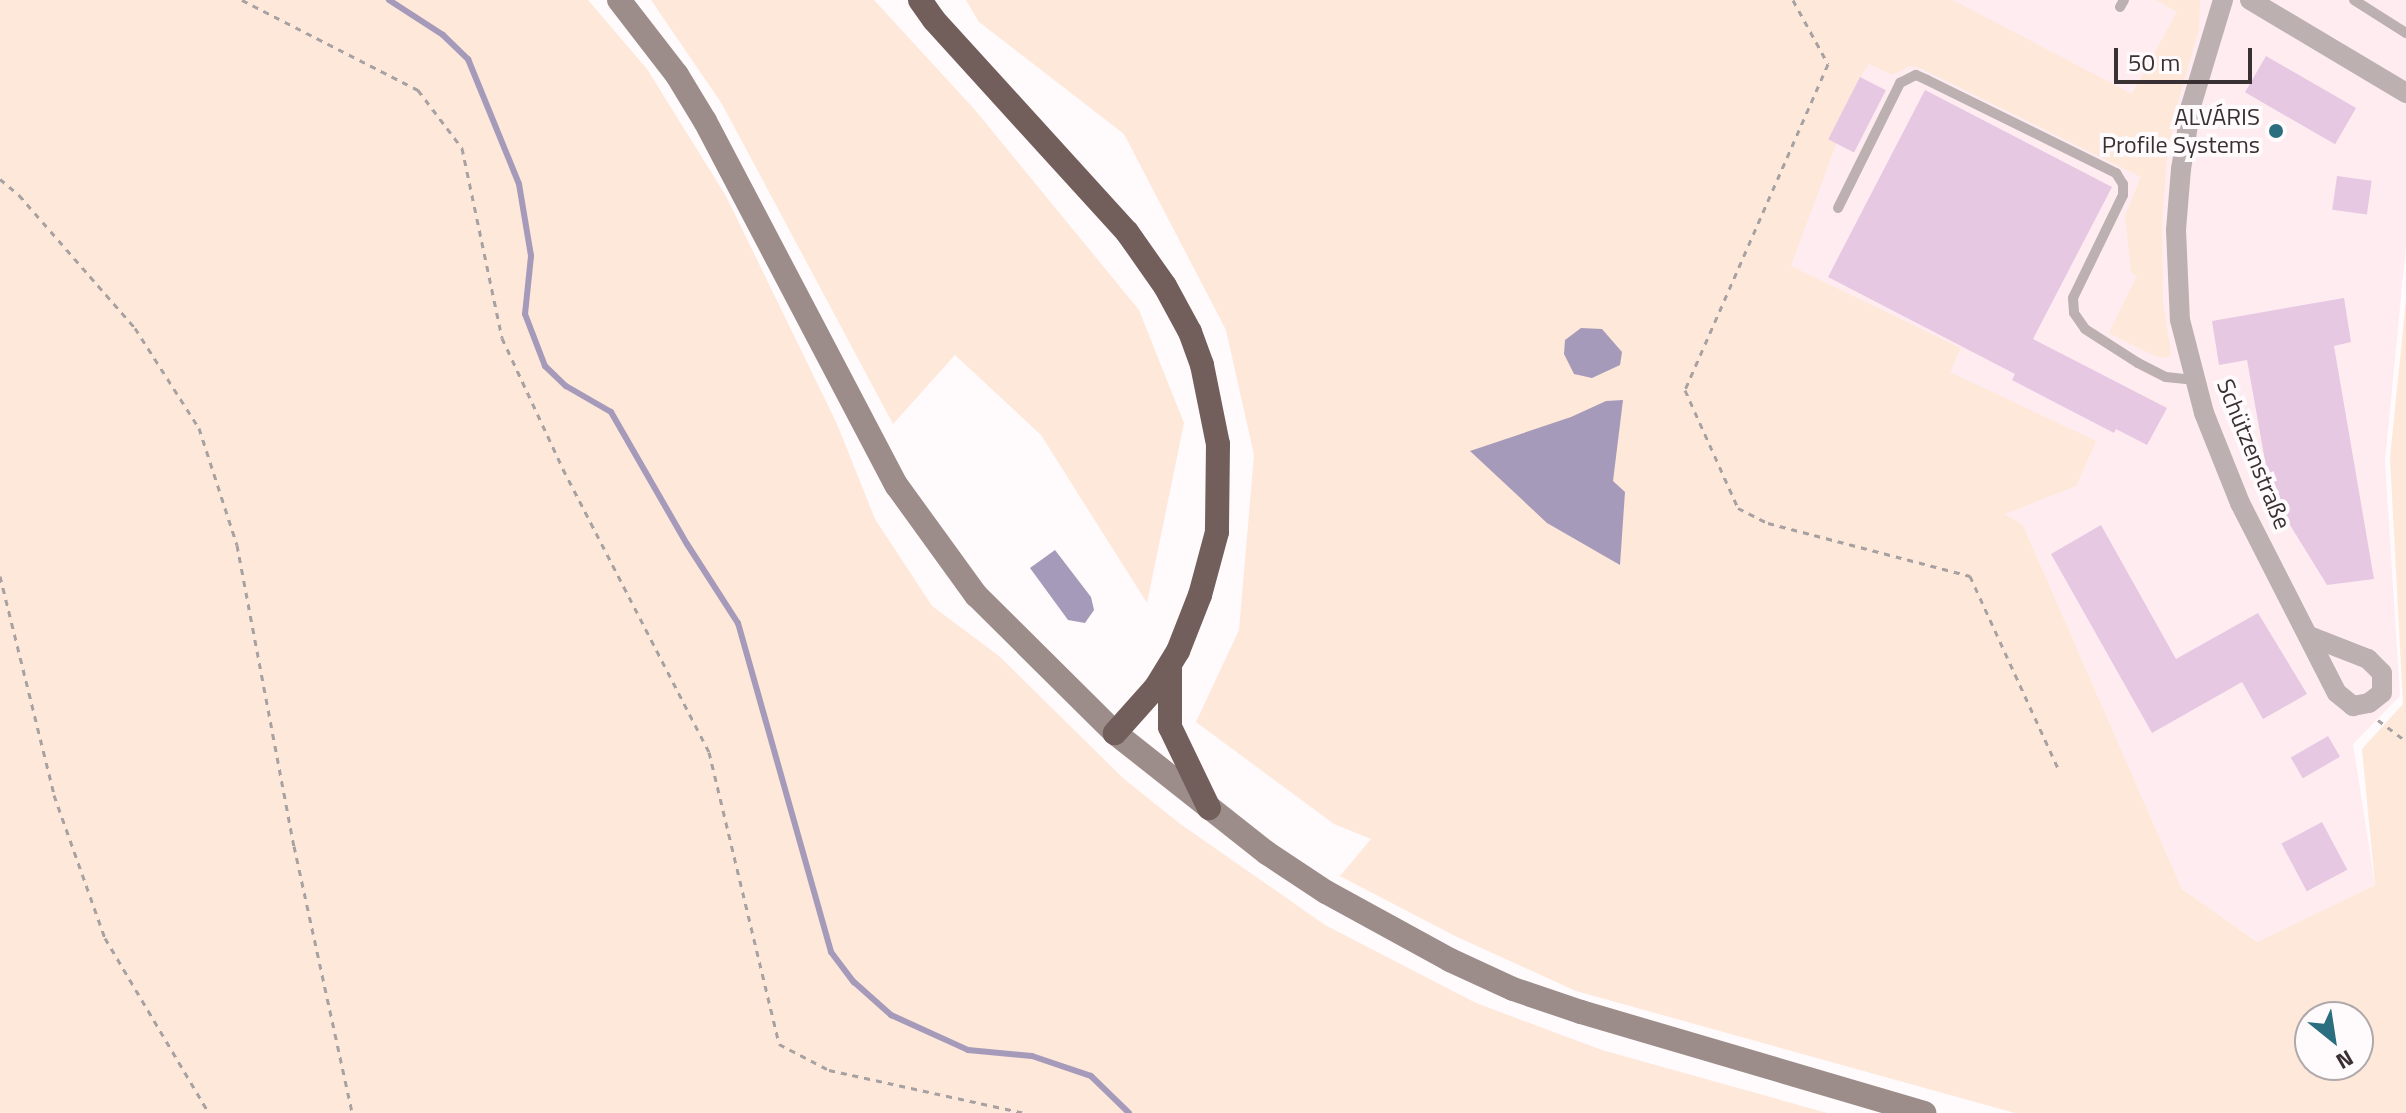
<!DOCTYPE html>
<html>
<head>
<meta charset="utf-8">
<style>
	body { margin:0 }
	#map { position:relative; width:2406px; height:1113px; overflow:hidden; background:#fffafb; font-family:"Titillium Web",sans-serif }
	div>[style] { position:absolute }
	.built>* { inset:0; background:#ffecf1 }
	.green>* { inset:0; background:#fee8da }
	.water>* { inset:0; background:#a69aba }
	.stream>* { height:6px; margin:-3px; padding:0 3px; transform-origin:3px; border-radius:3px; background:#a69aba }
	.building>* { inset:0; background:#e6c8e2; transform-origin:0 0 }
	.path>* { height:3px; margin-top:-1.5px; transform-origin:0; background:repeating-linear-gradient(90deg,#a7a1a2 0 6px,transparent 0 12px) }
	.lane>* { height:10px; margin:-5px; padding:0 5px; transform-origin:5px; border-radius:5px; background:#bcb1b0 }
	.street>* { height:20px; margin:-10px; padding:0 10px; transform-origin:10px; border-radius:10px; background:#bcb1b0 }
	.secondary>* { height:24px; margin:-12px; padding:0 12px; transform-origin:12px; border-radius:12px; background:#9c8d8b }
	.highway>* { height:24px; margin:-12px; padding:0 12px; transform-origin:12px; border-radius:12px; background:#725e5b }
	.dots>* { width:22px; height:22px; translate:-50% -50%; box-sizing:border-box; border:4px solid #fffafb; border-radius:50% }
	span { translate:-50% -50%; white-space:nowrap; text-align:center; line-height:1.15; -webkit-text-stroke:8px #fffafb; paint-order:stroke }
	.poi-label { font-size:24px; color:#393033 }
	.right { translate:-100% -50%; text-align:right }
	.street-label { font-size:24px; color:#393033 }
	.north { position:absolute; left:2294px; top:1001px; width:80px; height:80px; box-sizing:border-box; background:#fffafb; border:2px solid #b0a9ab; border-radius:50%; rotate:150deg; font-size:22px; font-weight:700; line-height:32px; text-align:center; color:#393033 }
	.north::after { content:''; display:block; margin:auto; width:28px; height:36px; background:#2b6e7f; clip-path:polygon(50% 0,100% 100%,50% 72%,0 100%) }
	.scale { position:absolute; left:2114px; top:48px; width:138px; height:36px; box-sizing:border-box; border:4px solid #393033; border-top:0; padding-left:10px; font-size:24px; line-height:28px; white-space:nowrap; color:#393033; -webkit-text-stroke:6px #fffafb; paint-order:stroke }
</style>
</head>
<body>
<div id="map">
	<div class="built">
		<div style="clip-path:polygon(1820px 0,2406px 0,2406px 246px,2385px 461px,2400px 696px,2353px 744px,2375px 885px,2257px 942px,2182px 889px,2023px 525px,1727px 350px)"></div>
	</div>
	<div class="green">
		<div style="clip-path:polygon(0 0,588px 0,647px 69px,726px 196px,837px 424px,875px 519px,932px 606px,999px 656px,1124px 779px,1179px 823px,1325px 925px,1476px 1003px,1602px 1050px,1827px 1113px,0 1113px)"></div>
		<div style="clip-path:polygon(651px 0,874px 0,975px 110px,1139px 310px,1184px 423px,1147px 603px,1041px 435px,955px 355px,893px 424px,722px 104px)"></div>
		<div style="clip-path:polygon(evenodd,966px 0,1953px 0,2132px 94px,2177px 12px,2156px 0,2200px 0,2199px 29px,2177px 106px,2166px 166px,2162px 223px,2163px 301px,2171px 355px,2165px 358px,2155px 356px,2109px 333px,2137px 276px,2131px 272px,2125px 215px,2141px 177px,1920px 68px,1909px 66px,1893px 75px,1869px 64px,1862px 74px,1791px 266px,1961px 348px,1950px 372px,2096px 441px,2076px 486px,2005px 514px,2023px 525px,2182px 889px,2257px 942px,2375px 885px,2362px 749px,2403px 704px,2390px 458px,2406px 300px,2406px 1113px,2015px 1113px,1576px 991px,1455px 936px,1340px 876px,1371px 839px,1334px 824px,1196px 722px,1239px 630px,1254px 455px,1226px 330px,1124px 134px,979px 22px,966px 0,2310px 1017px,2358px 1017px,2358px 1065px,2310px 1065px,2310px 1017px)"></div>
	</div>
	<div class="water">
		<div style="clip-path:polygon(1581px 328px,1602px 329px,1622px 352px,1620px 365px,1592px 378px,1574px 374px,1564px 354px,1565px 340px)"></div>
		<div style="clip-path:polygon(1623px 400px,1613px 481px,1625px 492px,1620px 565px,1547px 523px,1470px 451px,1571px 417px,1606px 401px)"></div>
		<div style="clip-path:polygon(1055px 550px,1091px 597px,1094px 610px,1085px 623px,1068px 620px,1030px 568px)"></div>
	</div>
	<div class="stream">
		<div style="left:389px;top:0;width:64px;rotate:32.9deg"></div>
		<div style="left:443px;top:35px;width:35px;rotate:44deg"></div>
		<div style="left:468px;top:59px;width:135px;rotate:67.8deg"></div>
		<div style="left:519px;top:184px;width:73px;rotate:80.5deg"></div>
		<div style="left:531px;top:256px;width:58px;rotate:95.9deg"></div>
		<div style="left:525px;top:314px;width:56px;rotate:69deg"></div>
		<div style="left:545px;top:366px;width:29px;rotate:44deg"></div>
		<div style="left:566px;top:386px;width:52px;rotate:30deg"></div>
		<div style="left:611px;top:412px;width:152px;rotate:60.1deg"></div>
		<div style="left:687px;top:544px;width:94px;rotate:57.2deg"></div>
		<div style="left:738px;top:623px;width:342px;rotate:74.2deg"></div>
		<div style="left:831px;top:952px;width:38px;rotate:53deg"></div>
		<div style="left:854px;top:982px;width:50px;rotate:41.7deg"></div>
		<div style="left:891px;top:1015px;width:85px;rotate:24.4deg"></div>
		<div style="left:968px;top:1050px;width:64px;rotate:5.4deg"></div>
		<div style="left:1032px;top:1056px;width:62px;rotate:18.7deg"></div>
		<div style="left:1091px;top:1076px;width:53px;rotate:44.2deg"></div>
	</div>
	<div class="building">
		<div style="left:2266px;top:56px;width:104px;height:42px;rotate:30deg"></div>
		<div style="left:1860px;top:77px;width:29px;height:70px;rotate:27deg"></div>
		<div style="clip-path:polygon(1925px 90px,2112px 187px,2033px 339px,2167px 408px,2147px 445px,2116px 429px,2114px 433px,2012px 380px,2015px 374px,1828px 277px)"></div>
		<div style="left:2337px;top:176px;width:35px;height:34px;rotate:8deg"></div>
		<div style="clip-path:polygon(2344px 298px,2351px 342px,2334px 346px,2374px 579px,2327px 585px,2271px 494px,2247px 360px,2219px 365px,2212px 321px)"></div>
		<div style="clip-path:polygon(2101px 525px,2176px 659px,2258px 613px,2307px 694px,2263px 719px,2242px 682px,2152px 733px,2051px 554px)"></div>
		<div style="left:2328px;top:736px;width:24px;height:43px;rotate:60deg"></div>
		<div style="left:2322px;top:822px;width:54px;height:46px;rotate:62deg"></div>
	</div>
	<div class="path">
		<div style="left:242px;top:0;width:198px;rotate:27.1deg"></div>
		<div style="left:418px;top:90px;width:73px;rotate:52.8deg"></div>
		<div style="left:462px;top:148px;width:194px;rotate:78.1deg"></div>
		<div style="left:502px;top:338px;width:145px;rotate:65deg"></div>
		<div style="left:563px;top:469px;width:318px;rotate:62.7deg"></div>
		<div style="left:709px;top:752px;width:300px;rotate:76.5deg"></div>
		<div style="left:779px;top:1044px;width:56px;rotate:27.5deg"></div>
		<div style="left:829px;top:1070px;width:200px;rotate:12.4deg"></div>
		<div style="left:1793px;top:0;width:73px;rotate:61.3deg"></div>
		<div style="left:1828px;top:64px;width:356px;rotate:113.7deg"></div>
		<div style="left:1685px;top:390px;width:129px;rotate:65.8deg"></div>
		<div style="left:1738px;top:508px;width:34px;rotate:27deg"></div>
		<div style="left:1768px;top:523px;width:209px;rotate:14.7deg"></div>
		<div style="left:1970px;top:576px;width:211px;rotate:65.4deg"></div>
		<div style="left:0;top:179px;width:25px;rotate:40deg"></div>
		<div style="left:19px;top:195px;width:176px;rotate:48.9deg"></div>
		<div style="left:135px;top:328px;width:119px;rotate:57.4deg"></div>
		<div style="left:199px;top:428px;width:123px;rotate:72deg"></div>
		<div style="left:237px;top:545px;width:306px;rotate:79.3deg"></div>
		<div style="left:294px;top:846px;width:273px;rotate:77.7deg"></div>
		<div style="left:0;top:576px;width:226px;rotate:76.1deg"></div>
		<div style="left:54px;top:795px;width:152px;rotate:70.4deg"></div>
		<div style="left:105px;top:938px;width:204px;rotate:59.3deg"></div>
		<div style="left:2378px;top:720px;width:35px;rotate:37deg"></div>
	</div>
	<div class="lane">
		<div style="left:2354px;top:0;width:62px;rotate:32.4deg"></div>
		<div style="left:2120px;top:7px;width:8px;rotate:-60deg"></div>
		<div style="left:1838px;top:208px;width:140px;rotate:-63.6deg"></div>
		<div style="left:1900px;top:83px;width:18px;rotate:-27deg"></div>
		<div style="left:1916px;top:75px;width:12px;rotate:24deg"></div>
		<div style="left:1927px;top:80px;width:211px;rotate:26.2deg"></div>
		<div style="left:2116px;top:173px;width:13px;rotate:58deg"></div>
		<div style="left:2123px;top:184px;width:11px;rotate:90deg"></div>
		<div style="left:2123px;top:195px;width:114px;rotate:115.9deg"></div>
		<div style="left:2073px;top:298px;width:15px;rotate:86deg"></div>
		<div style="left:2074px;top:313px;width:19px;rotate:55deg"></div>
		<div style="left:2085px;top:329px;width:63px;rotate:32.7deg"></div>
		<div style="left:2138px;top:363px;width:31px;rotate:27deg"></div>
		<div style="left:2166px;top:377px;width:30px;rotate:6deg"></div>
	</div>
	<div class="street">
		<div style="left:2223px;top:0;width:111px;rotate:106.8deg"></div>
		<div style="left:2191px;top:106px;width:64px;rotate:99deg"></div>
		<div style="left:2181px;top:169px;width:61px;rotate:94.7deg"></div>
		<div style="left:2176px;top:230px;width:90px;rotate:87.5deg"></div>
		<div style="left:2180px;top:320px;width:96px;rotate:75.5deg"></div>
		<div style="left:2204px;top:413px;width:97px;rotate:68.2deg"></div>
		<div style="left:2240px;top:503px;width:213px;rotate:63deg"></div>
		<div style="left:2337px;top:693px;width:21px;rotate:39deg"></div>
		<div style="left:2353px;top:706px;width:16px;rotate:-11deg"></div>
		<div style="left:2369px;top:703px;width:16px;rotate:-38deg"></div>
		<div style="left:2382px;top:693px;width:20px;rotate:-90deg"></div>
		<div style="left:2382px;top:673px;width:20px;rotate:-135deg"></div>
		<div style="left:2368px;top:659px;width:63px;rotate:-158.7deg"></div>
		<div style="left:2250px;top:0;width:182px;rotate:30.8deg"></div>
	</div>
	<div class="secondary">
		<div style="left:619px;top:0;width:95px;rotate:52.3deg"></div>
		<div style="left:677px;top:75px;width:54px;rotate:58.7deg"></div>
		<div style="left:705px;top:121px;width:412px;rotate:62.3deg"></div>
		<div style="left:897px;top:486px;width:135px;rotate:54.1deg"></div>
		<div style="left:976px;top:595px;width:196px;rotate:44.8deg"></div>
		<div style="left:1115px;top:733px;width:194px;rotate:38.3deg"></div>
		<div style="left:1267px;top:853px;width:71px;rotate:33.5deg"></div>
		<div style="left:1326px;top:892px;width:141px;rotate:28.7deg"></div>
		<div style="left:1450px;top:960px;width:69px;rotate:24.7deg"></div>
		<div style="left:1513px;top:989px;width:72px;rotate:18.7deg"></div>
		<div style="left:1581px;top:1012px;width:358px;rotate:16.4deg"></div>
	</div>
	<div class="highway">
		<div style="left:920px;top:0;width:24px;rotate:55deg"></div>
		<div style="left:934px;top:20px;width:287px;rotate:47.7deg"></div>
		<div style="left:1127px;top:232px;width:66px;rotate:54.9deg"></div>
		<div style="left:1165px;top:286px;width:52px;rotate:61.5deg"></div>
		<div style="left:1190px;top:332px;width:35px;rotate:70deg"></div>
		<div style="left:1202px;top:365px;width:81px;rotate:78.6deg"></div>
		<div style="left:1218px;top:444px;width:88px;rotate:90.7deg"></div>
		<div style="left:1217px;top:532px;width:65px;rotate:105.1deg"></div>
		<div style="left:1200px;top:595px;width:60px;rotate:111.4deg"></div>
		<div style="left:1178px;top:651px;width:42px;rotate:121.4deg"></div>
		<div style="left:1156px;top:687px;width:62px;rotate:131.7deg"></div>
		<div style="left:1170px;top:668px;width:59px;rotate:90deg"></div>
		<div style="left:1170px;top:727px;width:90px;rotate:64.3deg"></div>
	</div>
	<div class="dots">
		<div style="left:2276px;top:131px;background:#2b6e7f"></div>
	</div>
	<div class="poi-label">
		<span class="right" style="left:2260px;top:131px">ALVÁRIS<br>Profile Systems</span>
	</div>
	<div class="street-label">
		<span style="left:2254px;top:454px;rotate:68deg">Schützenstraße</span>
	</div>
	<div class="north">N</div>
	<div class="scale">50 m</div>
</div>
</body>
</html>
